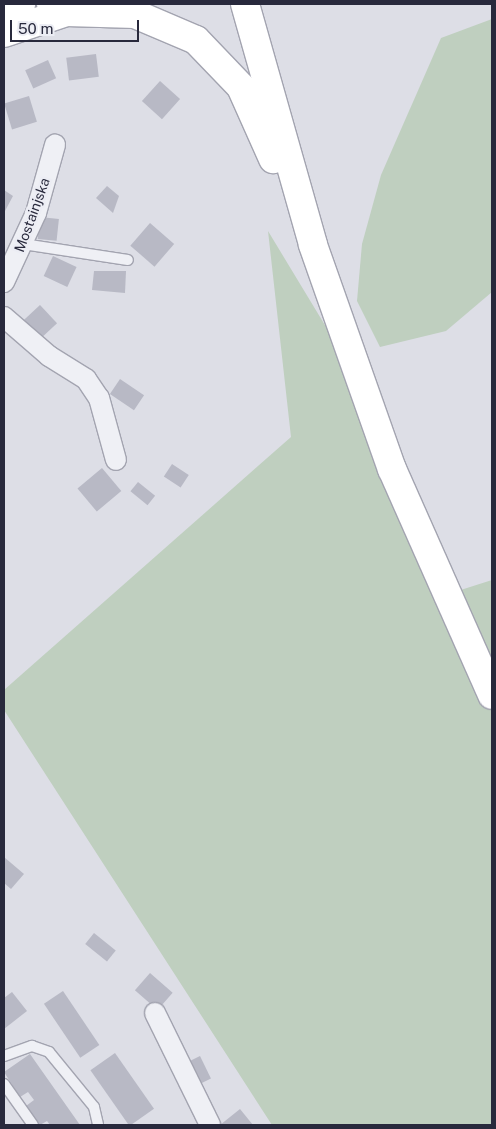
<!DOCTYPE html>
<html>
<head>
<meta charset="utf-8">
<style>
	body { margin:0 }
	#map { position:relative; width:496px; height:1129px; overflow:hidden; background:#dddee6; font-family:"Public Sans",sans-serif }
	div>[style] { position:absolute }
	.green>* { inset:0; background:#bfcfbf }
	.building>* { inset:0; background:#b8b9c5; transform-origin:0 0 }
	.roads { filter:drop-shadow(1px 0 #a3a4b0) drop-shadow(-1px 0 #a3a4b0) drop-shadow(0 1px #a3a4b0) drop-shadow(0 -1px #a3a4b0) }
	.lane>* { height:10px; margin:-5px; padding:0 5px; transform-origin:5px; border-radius:5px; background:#eff0f5 }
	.street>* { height:20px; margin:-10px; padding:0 10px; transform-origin:10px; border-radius:10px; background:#eff0f5 }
	.secondary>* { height:28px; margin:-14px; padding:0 14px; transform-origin:14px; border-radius:14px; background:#fff }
	.primary>* { height:28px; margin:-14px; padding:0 14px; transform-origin:14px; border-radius:14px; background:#fff }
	span { translate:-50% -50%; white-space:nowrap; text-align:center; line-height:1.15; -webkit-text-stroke:5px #ecedf4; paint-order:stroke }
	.street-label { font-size:14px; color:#28293c }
	.frame { position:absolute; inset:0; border:5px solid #28293c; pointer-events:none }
	.scale { position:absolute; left:10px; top:20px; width:129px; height:22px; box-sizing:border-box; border:2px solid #28293c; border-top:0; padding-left:6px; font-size:15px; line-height:18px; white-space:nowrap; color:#28293c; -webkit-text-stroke:4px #ecedf4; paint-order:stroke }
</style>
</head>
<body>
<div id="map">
	<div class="green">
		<div style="clip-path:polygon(492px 19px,492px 292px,446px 331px,380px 347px,357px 301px,362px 244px,381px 175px,441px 38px)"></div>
		<div style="clip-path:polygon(268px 231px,363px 388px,445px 595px,492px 580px,492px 1125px,272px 1125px,4px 710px,4px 690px,291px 437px)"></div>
	</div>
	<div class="building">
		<div style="left:96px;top:54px;width:23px;height:30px;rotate:83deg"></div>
		<div style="left:48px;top:60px;width:20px;height:25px;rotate:66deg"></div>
		<div style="left:160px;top:81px;width:27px;height:27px;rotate:42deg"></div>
		<div style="left:29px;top:96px;width:27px;height:26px;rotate:73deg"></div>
		<div style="clip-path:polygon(107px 186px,119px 196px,113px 213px,96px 198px)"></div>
		<div style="clip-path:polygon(4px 190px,13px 196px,5px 211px,4px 210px)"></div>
		<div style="left:40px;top:217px;width:19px;height:22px;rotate:6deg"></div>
		<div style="left:150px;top:223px;width:32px;height:30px;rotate:41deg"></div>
		<div style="left:53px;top:256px;width:26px;height:22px;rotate:25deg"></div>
		<div style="clip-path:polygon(94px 271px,126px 271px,125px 293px,92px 290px)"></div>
		<div style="left:40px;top:305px;width:25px;height:25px;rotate:47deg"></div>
		<div style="left:120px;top:379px;width:29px;height:18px;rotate:34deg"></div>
		<div style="left:172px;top:464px;width:20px;height:15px;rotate:33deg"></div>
		<div style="left:102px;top:468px;width:30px;height:32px;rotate:50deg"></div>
		<div style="left:138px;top:482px;width:22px;height:12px;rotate:39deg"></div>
		<div style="clip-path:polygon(4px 857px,24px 874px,11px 889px,4px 883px)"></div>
		<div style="left:94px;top:933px;width:28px;height:14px;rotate:39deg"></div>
		<div style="left:150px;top:973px;width:30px;height:23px;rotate:41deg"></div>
		<div style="left:63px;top:991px;width:65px;height:23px;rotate:56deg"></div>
		<div style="clip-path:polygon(12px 992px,27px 1011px,4px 1029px,4px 998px)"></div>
		<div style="left:115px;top:1053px;width:68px;height:30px;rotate:55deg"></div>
		<div style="clip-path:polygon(30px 1054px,80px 1125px,50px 1125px,47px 1121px,40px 1125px,26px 1106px,34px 1100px,28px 1092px,20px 1097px,4px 1072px)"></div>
		<div style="left:200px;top:1056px;width:25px;height:13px;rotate:64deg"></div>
		<div style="clip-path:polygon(240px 1109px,253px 1125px,220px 1125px)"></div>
	</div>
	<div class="roads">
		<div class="lane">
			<div style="left:23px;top:244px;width:106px;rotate:8.7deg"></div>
			<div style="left:4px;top:1056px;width:30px;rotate:-20deg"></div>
			<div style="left:32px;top:1046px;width:18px;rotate:19deg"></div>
			<div style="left:49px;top:1052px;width:71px;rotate:50.7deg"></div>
			<div style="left:94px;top:1107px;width:18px;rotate:77deg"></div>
			<div style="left:4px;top:1084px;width:50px;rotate:54.7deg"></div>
		</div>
		<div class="street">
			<div style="left:4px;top:282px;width:76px;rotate:-65.1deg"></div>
			<div style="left:36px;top:213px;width:71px;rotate:-74.4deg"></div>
			<div style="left:4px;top:317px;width:60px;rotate:40.9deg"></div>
			<div style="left:49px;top:356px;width:44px;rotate:31.9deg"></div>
			<div style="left:86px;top:379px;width:23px;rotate:56deg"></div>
			<div style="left:99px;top:398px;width:64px;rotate:74.7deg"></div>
			<div style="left:155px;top:1013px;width:125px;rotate:63.8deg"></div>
		</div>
		<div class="secondary">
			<div style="left:4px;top:33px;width:84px;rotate:-18.6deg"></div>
		</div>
		<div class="primary">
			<div style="left:51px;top:4px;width:17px;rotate:28deg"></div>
			<div style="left:66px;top:12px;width:69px;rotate:1.7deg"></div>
			<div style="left:135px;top:14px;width:66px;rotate:23.1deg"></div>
			<div style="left:196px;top:40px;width:65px;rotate:46.2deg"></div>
			<div style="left:241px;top:87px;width:79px;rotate:66deg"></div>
			<div style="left:245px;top:4px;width:250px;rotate:74.2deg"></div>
			<div style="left:313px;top:245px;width:238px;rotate:70.6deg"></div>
			<div style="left:392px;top:469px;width:247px;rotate:66.1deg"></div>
			<div style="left:4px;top:18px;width:22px;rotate:-39deg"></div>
		</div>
	</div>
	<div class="street-label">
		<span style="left:32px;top:215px;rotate:-70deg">Mostainjska</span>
	</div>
	<div class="frame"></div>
	<div class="scale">50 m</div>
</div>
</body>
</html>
